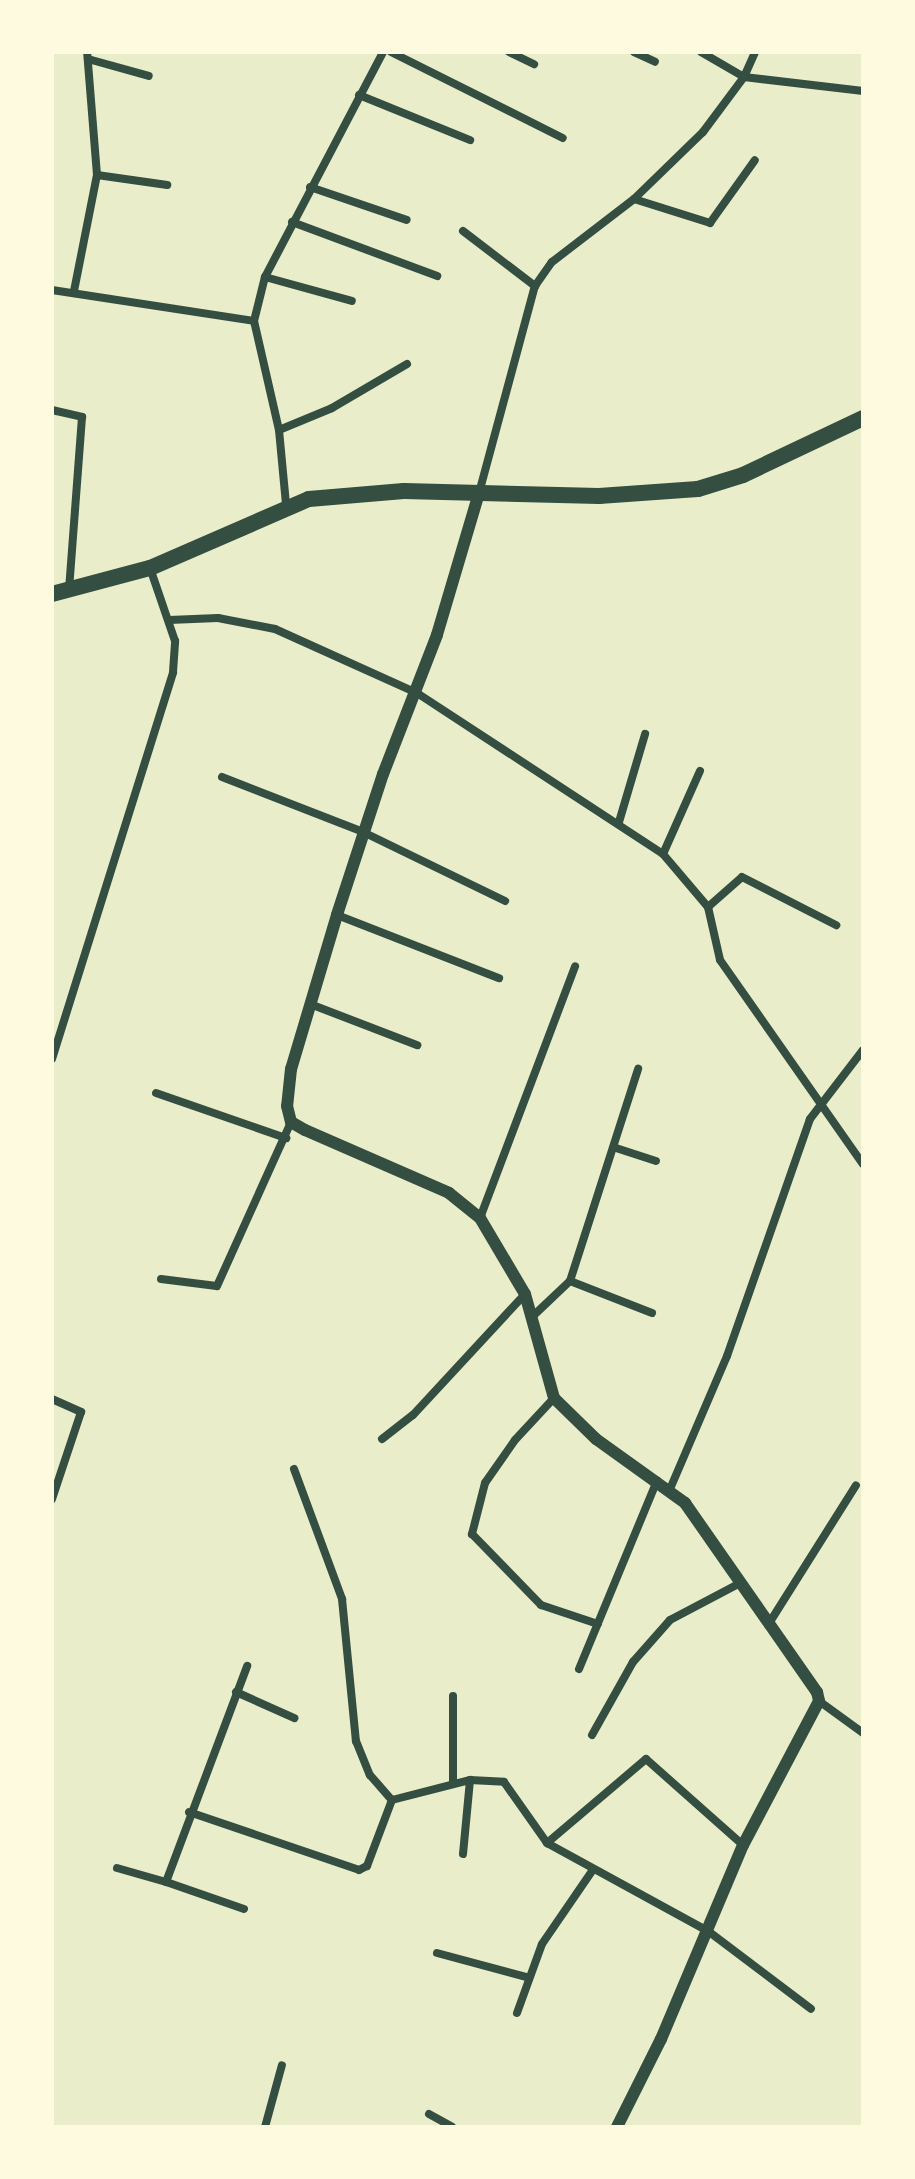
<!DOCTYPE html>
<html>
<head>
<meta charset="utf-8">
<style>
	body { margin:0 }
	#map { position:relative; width:915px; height:2179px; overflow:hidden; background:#e9edc9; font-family:Poppins,sans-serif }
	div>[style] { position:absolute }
	.minor>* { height:8px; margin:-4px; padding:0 4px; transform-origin:4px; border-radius:4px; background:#344e41 }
	.tertiary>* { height:12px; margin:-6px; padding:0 6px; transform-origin:6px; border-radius:6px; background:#344e41 }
	.trunk>* { height:16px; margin:-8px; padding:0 8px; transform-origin:8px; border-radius:8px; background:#344e41 }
	span { translate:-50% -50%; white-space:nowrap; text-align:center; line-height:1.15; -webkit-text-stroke:6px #fefae0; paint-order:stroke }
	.frame { position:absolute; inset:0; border:54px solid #fefae0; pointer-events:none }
</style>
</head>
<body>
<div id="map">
	<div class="minor">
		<div style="left:391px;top:52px;width:192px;rotate:26.6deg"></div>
		<div style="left:509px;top:52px;width:28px;rotate:26deg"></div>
		<div style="left:634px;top:52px;width:23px;rotate:25deg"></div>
		<div style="left:701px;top:52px;width:50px;rotate:30.2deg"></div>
		<div style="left:744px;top:77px;width:120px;rotate:6.7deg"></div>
		<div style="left:88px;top:59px;width:63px;rotate:15.6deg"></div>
		<div style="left:359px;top:95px;width:120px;rotate:22.1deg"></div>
		<div style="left:97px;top:175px;width:71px;rotate:8.1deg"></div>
		<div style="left:310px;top:187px;width:102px;rotate:18.8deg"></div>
		<div style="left:634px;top:199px;width:80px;rotate:17.5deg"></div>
		<div style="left:710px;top:223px;width:77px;rotate:-54.5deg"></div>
		<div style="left:292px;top:222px;width:155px;rotate:20.4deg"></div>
		<div style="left:463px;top:231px;width:91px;rotate:37.4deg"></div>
		<div style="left:265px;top:277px;width:90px;rotate:15.4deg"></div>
		<div style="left:52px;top:290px;width:204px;rotate:8.7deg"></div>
		<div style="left:74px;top:291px;width:118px;rotate:-78.8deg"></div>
		<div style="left:97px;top:175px;width:123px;rotate:-94.6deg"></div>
		<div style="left:52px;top:410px;width:31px;rotate:13deg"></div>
		<div style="left:82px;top:417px;width:173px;rotate:94.3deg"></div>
		<div style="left:279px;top:430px;width:57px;rotate:-22.5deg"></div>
		<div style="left:332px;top:408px;width:87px;rotate:-30.4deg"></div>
		<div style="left:479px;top:493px;width:214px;rotate:-74.9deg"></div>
		<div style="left:535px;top:286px;width:29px;rotate:-55deg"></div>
		<div style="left:552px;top:262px;width:103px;rotate:-37.5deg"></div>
		<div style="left:634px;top:199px;width:96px;rotate:-44.2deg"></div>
		<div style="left:703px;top:132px;width:69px;rotate:-53.3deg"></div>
		<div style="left:744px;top:77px;width:27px;rotate:-66deg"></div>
		<div style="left:286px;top:504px;width:74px;rotate:-95.4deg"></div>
		<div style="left:279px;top:430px;width:112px;rotate:-102.9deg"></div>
		<div style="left:254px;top:321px;width:45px;rotate:-76deg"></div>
		<div style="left:265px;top:277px;width:254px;rotate:-62.3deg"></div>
		<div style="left:169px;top:620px;width:49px;rotate:-2.3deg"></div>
		<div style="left:218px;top:618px;width:58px;rotate:10.9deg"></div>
		<div style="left:275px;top:629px;width:156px;rotate:24.3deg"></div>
		<div style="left:417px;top:693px;width:294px;rotate:33.2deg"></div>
		<div style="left:663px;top:854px;width:70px;rotate:49.7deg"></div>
		<div style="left:708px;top:907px;width:54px;rotate:77.2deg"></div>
		<div style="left:720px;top:960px;width:249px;rotate:55deg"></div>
		<div style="left:222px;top:777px;width:151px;rotate:21.3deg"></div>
		<div style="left:363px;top:832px;width:158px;rotate:25.9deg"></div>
		<div style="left:619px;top:822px;width:92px;rotate:-73.5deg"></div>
		<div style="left:663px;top:854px;width:91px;rotate:-66deg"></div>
		<div style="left:708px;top:907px;width:45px;rotate:-41.4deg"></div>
		<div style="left:742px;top:877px;width:106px;rotate:27.1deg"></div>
		<div style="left:337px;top:915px;width:174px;rotate:21.3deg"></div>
		<div style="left:310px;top:1004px;width:115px;rotate:21deg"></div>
		<div style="left:52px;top:1059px;width:405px;rotate:-72.6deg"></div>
		<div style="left:173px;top:672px;width:31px;rotate:-86deg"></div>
		<div style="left:175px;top:641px;width:77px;rotate:-108.9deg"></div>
		<div style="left:156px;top:1093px;width:138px;rotate:19.1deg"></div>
		<div style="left:616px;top:1148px;width:42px;rotate:18deg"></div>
		<div style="left:480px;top:1218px;width:269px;rotate:-69.3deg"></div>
		<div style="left:161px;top:1279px;width:56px;rotate:7.1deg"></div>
		<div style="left:217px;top:1286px;width:180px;rotate:-65.7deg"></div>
		<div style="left:570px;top:1281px;width:88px;rotate:21.3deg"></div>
		<div style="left:533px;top:1316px;width:51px;rotate:-43.4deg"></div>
		<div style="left:570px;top:1281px;width:223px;rotate:-72.2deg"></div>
		<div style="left:554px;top:1398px;width:57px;rotate:132.9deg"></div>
		<div style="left:515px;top:1440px;width:52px;rotate:124.9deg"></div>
		<div style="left:485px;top:1483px;width:53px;rotate:104.3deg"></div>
		<div style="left:472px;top:1534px;width:99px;rotate:45.8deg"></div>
		<div style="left:541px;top:1605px;width:60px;rotate:18.4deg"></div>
		<div style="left:52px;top:1399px;width:32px;rotate:24deg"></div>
		<div style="left:81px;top:1412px;width:92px;rotate:108.4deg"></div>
		<div style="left:382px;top:1439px;width:39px;rotate:-38deg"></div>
		<div style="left:413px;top:1415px;width:165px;rotate:-47.2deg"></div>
		<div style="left:294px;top:1469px;width:139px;rotate:69.7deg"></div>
		<div style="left:342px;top:1599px;width:143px;rotate:84.4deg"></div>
		<div style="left:356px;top:1741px;width:37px;rotate:68deg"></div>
		<div style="left:370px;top:1775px;width:33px;rotate:49deg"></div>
		<div style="left:670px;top:1489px;width:145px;rotate:-66.8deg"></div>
		<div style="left:727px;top:1356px;width:251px;rotate:-70.7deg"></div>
		<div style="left:810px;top:1119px;width:87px;rotate:-52.5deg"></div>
		<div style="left:768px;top:1625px;width:165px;rotate:-57.8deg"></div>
		<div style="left:579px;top:1669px;width:204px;rotate:-67.5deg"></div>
		<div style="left:236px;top:1692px;width:64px;rotate:24.1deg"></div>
		<div style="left:453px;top:1696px;width:87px;rotate:90deg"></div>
		<div style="left:819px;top:1701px;width:54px;rotate:36deg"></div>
		<div style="left:592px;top:1735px;width:84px;rotate:-60.7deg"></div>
		<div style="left:633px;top:1662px;width:56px;rotate:-48.6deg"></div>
		<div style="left:670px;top:1620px;width:81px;rotate:-27.8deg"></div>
		<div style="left:392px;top:1800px;width:81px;rotate:-14.4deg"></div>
		<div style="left:470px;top:1780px;width:34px;rotate:3deg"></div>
		<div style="left:504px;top:1782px;width:75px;rotate:54.8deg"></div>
		<div style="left:547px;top:1843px;width:183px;rotate:28.7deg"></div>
		<div style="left:708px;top:1931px;width:129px;rotate:37.1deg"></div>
		<div style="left:189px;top:1812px;width:180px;rotate:18.8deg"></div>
		<div style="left:359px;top:1870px;width:9px;rotate:-27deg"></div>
		<div style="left:367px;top:1866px;width:71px;rotate:-69.3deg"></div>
		<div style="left:547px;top:1843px;width:130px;rotate:-40.3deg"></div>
		<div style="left:646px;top:1759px;width:130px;rotate:41.6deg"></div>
		<div style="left:463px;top:1854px;width:74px;rotate:-84.6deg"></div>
		<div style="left:117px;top:1868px;width:51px;rotate:15.9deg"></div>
		<div style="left:244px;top:1909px;width:83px;rotate:-160.9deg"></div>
		<div style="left:166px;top:1882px;width:231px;rotate:-69.4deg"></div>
		<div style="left:437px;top:1953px;width:92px;rotate:15.1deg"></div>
		<div style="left:517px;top:2013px;width:73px;rotate:-70.1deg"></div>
		<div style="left:542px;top:1944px;width:88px;rotate:-55.6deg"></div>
		<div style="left:429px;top:2114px;width:26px;rotate:29deg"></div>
		<div style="left:265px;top:2127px;width:64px;rotate:-74.7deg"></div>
	</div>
	<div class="tertiary">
		<div style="left:479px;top:493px;width:148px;rotate:106.5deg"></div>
		<div style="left:437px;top:635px;width:149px;rotate:111.2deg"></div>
		<div style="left:383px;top:774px;width:148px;rotate:108.1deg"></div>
		<div style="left:337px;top:915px;width:161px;rotate:106.6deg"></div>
		<div style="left:291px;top:1069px;width:37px;rotate:96deg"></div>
		<div style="left:287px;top:1106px;width:16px;rotate:76deg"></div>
		<div style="left:291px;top:1122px;width:16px;rotate:30deg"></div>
		<div style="left:305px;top:1130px;width:157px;rotate:23.6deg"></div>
		<div style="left:449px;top:1193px;width:40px;rotate:39deg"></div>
		<div style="left:480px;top:1218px;width:88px;rotate:59.4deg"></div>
		<div style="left:525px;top:1294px;width:108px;rotate:74.4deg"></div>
		<div style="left:554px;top:1398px;width:59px;rotate:44.3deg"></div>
		<div style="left:596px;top:1439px;width:110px;rotate:35.7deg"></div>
		<div style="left:685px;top:1503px;width:231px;rotate:55.1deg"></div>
		<div style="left:817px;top:1692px;width:9px;rotate:77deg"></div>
		<div style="left:819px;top:1701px;width:163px;rotate:117.8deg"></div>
		<div style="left:743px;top:1845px;width:211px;rotate:112.9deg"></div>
		<div style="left:661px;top:2039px;width:98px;rotate:116.6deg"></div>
	</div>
	<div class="trunk">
		<div style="left:52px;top:594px;width:101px;rotate:-14.9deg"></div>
		<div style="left:150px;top:568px;width:173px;rotate:-23.5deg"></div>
		<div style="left:309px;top:499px;width:95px;rotate:-4.8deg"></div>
		<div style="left:404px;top:491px;width:195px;rotate:1.5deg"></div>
		<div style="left:599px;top:496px;width:99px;rotate:-4deg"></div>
		<div style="left:698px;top:489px;width:47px;rotate:-17.3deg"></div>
		<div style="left:743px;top:475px;width:133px;rotate:-25.4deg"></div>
	</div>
	<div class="frame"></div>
</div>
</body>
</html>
